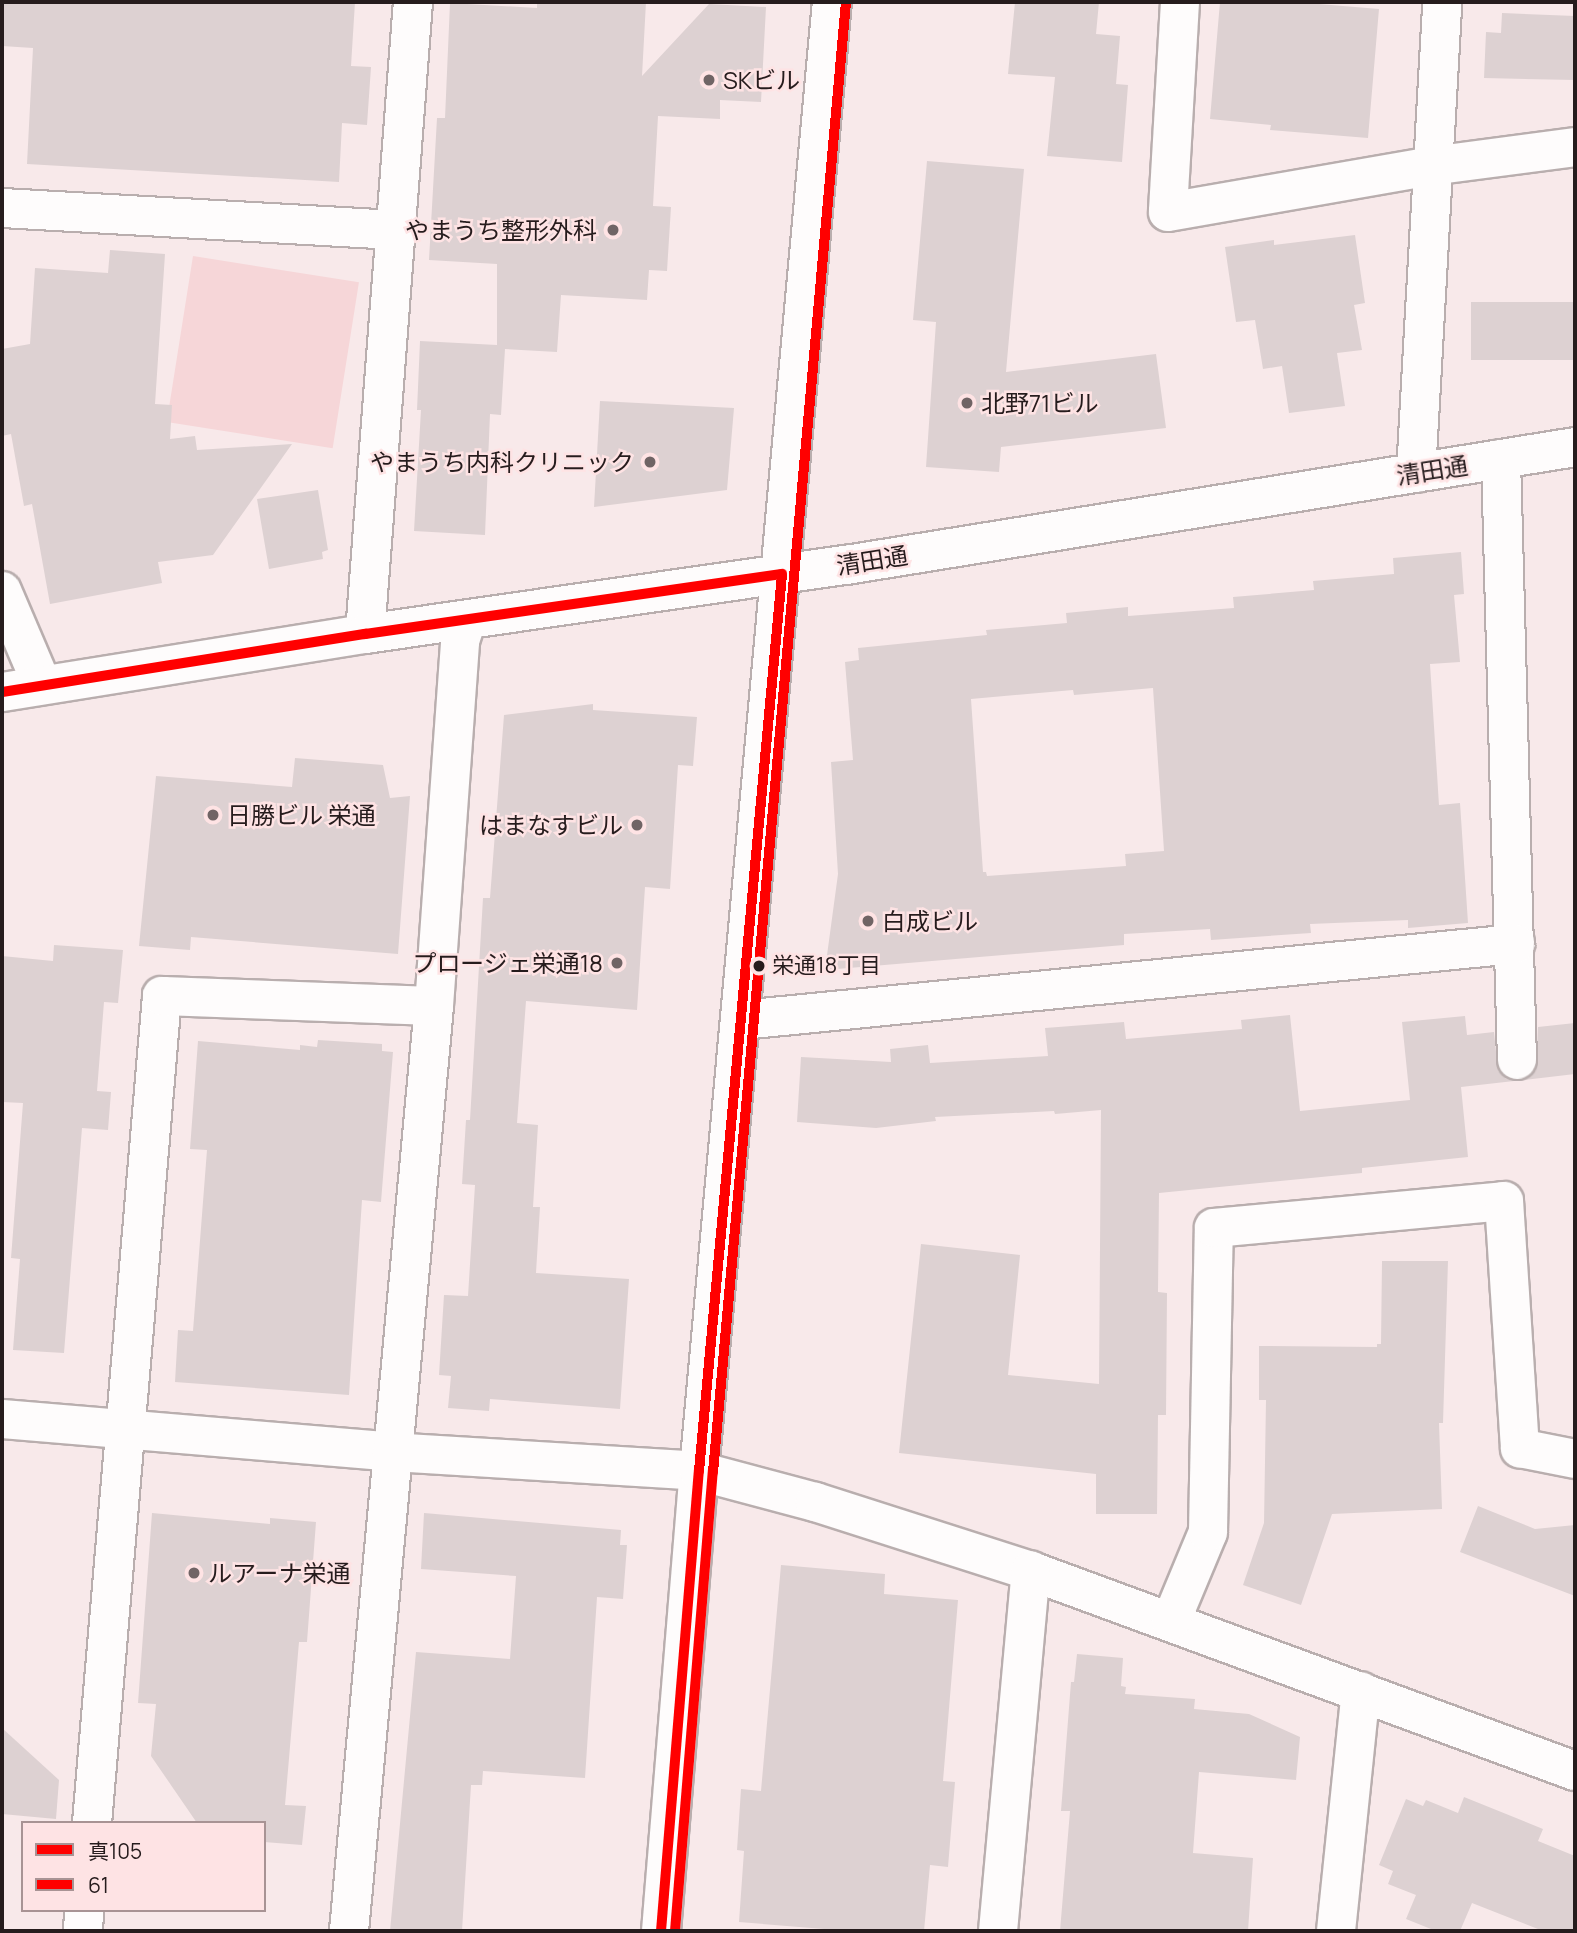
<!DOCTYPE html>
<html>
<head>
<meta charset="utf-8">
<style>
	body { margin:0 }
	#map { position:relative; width:1577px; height:1933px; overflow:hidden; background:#f8e9ea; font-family:Manrope,"Noto Sans JP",sans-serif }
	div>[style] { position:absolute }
	.green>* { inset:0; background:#f6d6d8; transform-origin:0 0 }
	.building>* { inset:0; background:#ddd1d2; transform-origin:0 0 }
	.roads { filter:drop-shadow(2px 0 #b9aeae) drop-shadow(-2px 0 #b9aeae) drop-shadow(0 2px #b9aeae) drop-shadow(0 -2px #b9aeae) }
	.street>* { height:38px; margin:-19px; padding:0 19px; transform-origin:19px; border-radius:19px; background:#fefcfc }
	.secondary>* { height:38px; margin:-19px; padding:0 19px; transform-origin:19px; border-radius:19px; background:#fefcfc }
	.bus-1>* { height:10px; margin:-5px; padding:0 5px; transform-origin:5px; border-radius:5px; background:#f00 }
	.bus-2>* { height:10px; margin:-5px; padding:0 5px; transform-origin:5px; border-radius:5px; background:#f00 }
	.dots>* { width:19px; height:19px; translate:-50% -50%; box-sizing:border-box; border:4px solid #fee3e4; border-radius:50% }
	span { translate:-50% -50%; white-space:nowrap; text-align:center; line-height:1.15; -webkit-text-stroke:5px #fee3e4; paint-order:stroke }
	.bus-label { font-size:22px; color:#261c1d }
	.left { translate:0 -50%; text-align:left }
	.poi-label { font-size:24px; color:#261c1d }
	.right { translate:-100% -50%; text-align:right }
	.street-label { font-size:24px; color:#261c1d }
	.frame { position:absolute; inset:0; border:4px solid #261c1d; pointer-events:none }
	.legend { position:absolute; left:21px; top:1821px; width:245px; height:91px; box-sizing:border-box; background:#fee3e4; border:2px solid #a89394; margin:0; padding:9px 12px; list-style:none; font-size:21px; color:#261c1d }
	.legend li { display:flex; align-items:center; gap:14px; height:35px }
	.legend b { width:35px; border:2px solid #a89394 }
</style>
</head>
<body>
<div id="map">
	<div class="green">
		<div style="left:193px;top:256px;width:168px;height:168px;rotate:9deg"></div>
	</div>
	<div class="building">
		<div style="clip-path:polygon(2px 2px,355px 2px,351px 66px,371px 67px,367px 125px,342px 123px,339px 182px,27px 164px,33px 48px,2px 46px)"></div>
		<div style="clip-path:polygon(537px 2px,646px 2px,642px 76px,709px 4px,766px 7px,761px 102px,720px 100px,720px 119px,658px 116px,653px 206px,671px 207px,667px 271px,649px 270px,647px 300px,561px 295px,557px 352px,505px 349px,501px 415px,490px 414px,485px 535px,414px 531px,421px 410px,417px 410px,420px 341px,497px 345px,497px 264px,429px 260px,437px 118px,445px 118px,450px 3px,537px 8px)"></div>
		<div style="clip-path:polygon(1015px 2px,1099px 2px,1096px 34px,1120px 36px,1116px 84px,1128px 85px,1122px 162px,1047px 156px,1055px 77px,1008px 74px)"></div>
		<div style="clip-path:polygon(1220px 2px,1295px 2px,1379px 9px,1368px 138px,1270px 130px,1271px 125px,1210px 119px)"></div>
		<div style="clip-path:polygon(1502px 13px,1575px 16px,1575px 80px,1484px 78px,1486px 32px,1501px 33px)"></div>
		<div style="clip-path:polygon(927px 161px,1024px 169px,1006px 372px,1156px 354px,1166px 428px,1001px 447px,999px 472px,926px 467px,936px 322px,913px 320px)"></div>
		<div style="clip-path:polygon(1355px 235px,1365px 303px,1354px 305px,1362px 350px,1337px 353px,1345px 406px,1289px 413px,1282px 366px,1263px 369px,1255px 320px,1236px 322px,1225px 247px,1274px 240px,1274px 245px)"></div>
		<div style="clip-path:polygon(110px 250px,165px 254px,155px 404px,172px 405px,170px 439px,195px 436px,197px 450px,292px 444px,213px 555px,158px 562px,162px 583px,50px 604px,32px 504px,24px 506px,11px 434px,2px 436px,2px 349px,30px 344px,35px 268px,108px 273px)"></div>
		<div style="left:1575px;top:302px;width:58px;height:104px;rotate:90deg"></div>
		<div style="clip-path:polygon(600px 401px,734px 408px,727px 490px,594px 507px)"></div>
		<div style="clip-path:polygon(318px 490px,328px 550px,322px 552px,323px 559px,269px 569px,257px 499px)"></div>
		<div style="clip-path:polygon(evenodd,1461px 552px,1464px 594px,1454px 595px,1460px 662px,1430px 664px,1439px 805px,1460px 803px,1468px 923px,1408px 928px,1408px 920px,1310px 924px,1311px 933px,1211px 940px,1210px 929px,1124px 934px,1124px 945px,825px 970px,838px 874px,831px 762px,853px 760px,845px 662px,859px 660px,858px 648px,987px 635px,986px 630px,1067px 623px,1066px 613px,1128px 607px,1128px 616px,1234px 608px,1233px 597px,1314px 590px,1313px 581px,1394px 574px,1393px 558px,1461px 552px,1153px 688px,1164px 851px,1125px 854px,1126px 866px,987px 876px,986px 872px,983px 872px,971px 699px,1073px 690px,1074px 695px,1153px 688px)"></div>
		<div style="clip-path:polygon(593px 704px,593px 710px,697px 717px,693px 766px,678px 765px,670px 889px,645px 887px,637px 1010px,526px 1001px,517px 1123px,538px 1125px,533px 1207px,540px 1207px,536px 1273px,629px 1279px,620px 1409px,490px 1399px,489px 1411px,448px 1408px,451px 1376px,439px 1375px,444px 1295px,468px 1296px,475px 1185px,462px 1184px,466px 1120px,470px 1120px,483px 898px,490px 898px,504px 715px)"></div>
		<div style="clip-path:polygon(295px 758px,383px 765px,390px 798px,410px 796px,398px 954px,191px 937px,190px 950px,139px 946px,156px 776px,292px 787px)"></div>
		<div style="clip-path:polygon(54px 945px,123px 950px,118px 1003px,104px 1002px,97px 1091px,111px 1092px,108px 1130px,82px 1128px,64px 1353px,13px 1350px,20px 1259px,11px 1258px,23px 1103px,2px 1102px,2px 956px,53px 961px)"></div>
		<div style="clip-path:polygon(1290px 1015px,1300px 1111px,1410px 1100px,1402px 1022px,1465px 1016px,1467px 1035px,1494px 1032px,1498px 1071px,1506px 1079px,1514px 1081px,1461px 1087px,1468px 1157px,1362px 1168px,1362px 1173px,1159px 1193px,1158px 1292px,1167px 1293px,1166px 1415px,1158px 1415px,1157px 1514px,1096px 1514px,1096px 1474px,899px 1453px,921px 1244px,1020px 1255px,1008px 1375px,1099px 1384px,1101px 1110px,1055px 1114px,1054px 1111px,935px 1117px,936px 1121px,876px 1128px,797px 1122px,801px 1057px,891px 1062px,890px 1049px,928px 1045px,930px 1063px,1048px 1056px,1045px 1028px,1124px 1022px,1126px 1039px,1242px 1029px,1241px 1020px)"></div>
		<div style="clip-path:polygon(1575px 1023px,1575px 1074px,1524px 1080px,1536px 1070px,1538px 1027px)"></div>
		<div style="clip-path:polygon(318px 1040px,382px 1044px,382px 1051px,393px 1052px,381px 1202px,362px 1200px,349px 1395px,175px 1382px,178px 1330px,193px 1331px,207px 1150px,190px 1149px,198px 1041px,300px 1050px,300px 1045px,317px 1047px)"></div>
		<div style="clip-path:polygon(1382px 1261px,1448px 1261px,1443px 1423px,1439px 1423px,1442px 1509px,1332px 1514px,1301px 1605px,1243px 1585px,1264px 1523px,1266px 1400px,1259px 1400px,1259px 1346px,1377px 1347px,1377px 1344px,1381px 1344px)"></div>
		<div style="clip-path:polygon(1478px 1506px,1535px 1529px,1575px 1525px,1575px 1596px,1460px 1552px)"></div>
		<div style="clip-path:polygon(152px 1513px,270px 1524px,270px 1518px,316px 1522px,307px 1642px,299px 1642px,285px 1805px,306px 1806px,302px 1845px,264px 1842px,264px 1823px,197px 1823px,151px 1756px,156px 1704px,138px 1703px)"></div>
		<div style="clip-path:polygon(424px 1513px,621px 1530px,620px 1545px,627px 1545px,623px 1599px,597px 1597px,585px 1778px,483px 1771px,482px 1785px,471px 1785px,462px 1931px,390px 1931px,416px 1652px,510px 1659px,516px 1576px,421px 1569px)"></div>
		<div style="clip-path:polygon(781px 1565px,885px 1574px,884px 1594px,958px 1600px,943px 1781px,955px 1782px,948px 1867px,930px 1865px,924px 1931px,849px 1931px,739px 1922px,744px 1851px,737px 1850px,741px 1789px,761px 1791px)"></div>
		<div style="clip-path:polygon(1077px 1654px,1123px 1658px,1121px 1686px,1126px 1687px,1125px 1694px,1195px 1699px,1194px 1709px,1249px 1714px,1300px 1737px,1296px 1780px,1199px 1772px,1193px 1853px,1253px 1858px,1248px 1931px,1060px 1931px,1070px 1811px,1061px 1811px,1071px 1682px,1074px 1682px)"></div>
		<div style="clip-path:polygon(2px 1728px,59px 1780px,56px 1819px,2px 1814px)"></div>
		<div style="clip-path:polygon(1464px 1797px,1543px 1829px,1538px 1841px,1575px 1856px,1575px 1931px,1543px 1931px,1472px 1903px,1460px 1931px,1436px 1931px,1406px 1919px,1416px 1895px,1388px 1884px,1393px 1871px,1379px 1865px,1406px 1799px,1423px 1806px,1426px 1800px,1458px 1813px)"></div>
	</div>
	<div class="roads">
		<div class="street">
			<div style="left:1180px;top:2px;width:210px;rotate:93.3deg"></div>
			<div style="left:1168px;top:212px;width:267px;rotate:-9.9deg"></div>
			<div style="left:1431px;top:166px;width:145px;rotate:-7.5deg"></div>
			<div style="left:2px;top:208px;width:395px;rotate:3.2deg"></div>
			<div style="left:1501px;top:459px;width:601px;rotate:88.48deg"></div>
			<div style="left:1416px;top:473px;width:472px;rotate:-86.8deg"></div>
			<div style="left:2px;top:591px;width:102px;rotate:66.9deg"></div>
			<div style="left:365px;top:634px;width:634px;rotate:-85.66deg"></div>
			<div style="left:742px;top:1020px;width:777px;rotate:-5.62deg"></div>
			<div style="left:2px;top:1419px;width:391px;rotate:4.8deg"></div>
			<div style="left:392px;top:1452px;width:308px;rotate:3.5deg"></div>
			<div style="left:699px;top:1471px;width:120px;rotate:15deg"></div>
			<div style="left:815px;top:1502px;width:227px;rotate:17.7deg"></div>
			<div style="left:1031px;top:1571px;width:580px;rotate:20.19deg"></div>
			<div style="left:1171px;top:1621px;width:96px;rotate:-67.4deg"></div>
			<div style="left:1208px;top:1532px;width:304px;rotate:-88.9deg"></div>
			<div style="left:1214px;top:1228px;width:291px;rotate:-5.3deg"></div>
			<div style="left:1504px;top:1201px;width:248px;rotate:86.3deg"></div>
			<div style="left:1520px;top:1448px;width:56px;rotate:11.3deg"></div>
			<div style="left:92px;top:1823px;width:830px;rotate:-85.16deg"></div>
			<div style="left:162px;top:996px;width:272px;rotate:2.1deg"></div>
			<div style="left:83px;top:1931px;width:21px;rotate:-87deg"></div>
			<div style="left:349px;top:1931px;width:929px;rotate:-84.75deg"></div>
			<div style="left:434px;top:1006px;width:366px;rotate:-85.9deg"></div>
			<div style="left:460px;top:641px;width:22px;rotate:-72deg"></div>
			<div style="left:998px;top:1931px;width:362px;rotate:-84.8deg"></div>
			<div style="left:1336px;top:1931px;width:241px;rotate:-84.1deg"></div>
		</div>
		<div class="secondary">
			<div style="left:2px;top:692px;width:368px;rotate:-9.1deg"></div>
			<div style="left:365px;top:634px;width:486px;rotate:-8.2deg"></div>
			<div style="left:846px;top:565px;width:738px;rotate:-9.19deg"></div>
			<div style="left:661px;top:1931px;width:462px;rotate:-85.3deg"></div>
			<div style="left:699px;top:1471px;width:1475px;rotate:-84.83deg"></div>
		</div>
	</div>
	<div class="bus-1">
		<div style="left:2px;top:692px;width:368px;rotate:-9.1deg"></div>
		<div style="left:365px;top:634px;width:421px;rotate:-8.2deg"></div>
		<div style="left:661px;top:1931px;width:462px;rotate:-85.3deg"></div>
		<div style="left:699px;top:1471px;width:901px;rotate:-84.71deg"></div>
	</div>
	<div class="bus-2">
		<div style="left:675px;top:1931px;width:461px;rotate:-85.3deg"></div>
		<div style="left:713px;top:1472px;width:1475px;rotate:-84.83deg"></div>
	</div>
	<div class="dots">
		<div style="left:709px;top:80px;background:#706465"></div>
		<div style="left:613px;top:230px;background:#706465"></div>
		<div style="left:967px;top:403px;background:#706465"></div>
		<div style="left:650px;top:462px;background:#706465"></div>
		<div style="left:213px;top:815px;background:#706465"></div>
		<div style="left:637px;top:825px;background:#706465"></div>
		<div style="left:868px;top:921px;background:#706465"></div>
		<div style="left:617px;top:963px;background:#706465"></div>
		<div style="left:759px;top:966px;background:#261c1d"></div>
		<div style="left:194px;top:1573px;background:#706465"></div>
	</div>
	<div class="bus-label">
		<span class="left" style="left:772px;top:966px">栄通18丁目</span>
	</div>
	<div class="poi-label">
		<span class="left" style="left:723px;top:80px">SKビル</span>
		<span class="right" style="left:597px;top:230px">やまうち整形外科</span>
		<span class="left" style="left:981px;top:403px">北野71ビル</span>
		<span class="right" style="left:634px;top:462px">やまうち内科クリニック</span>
		<span class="left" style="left:227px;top:815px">日勝ビル 栄通</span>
		<span class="right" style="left:623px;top:825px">はまなすビル</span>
		<span class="left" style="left:882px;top:921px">白成ビル</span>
		<span class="right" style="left:603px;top:963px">プロージェ栄通18</span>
		<span class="left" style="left:208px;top:1573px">ルアーナ栄通</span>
	</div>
	<div class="street-label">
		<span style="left:1432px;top:470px;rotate:-9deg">清田通</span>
		<span style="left:872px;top:560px;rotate:-9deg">清田通</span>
	</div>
	<div class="frame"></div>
	<ul class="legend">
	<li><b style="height:9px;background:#f00"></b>真105</li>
	<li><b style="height:9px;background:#f00"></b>61</li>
	</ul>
</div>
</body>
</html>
